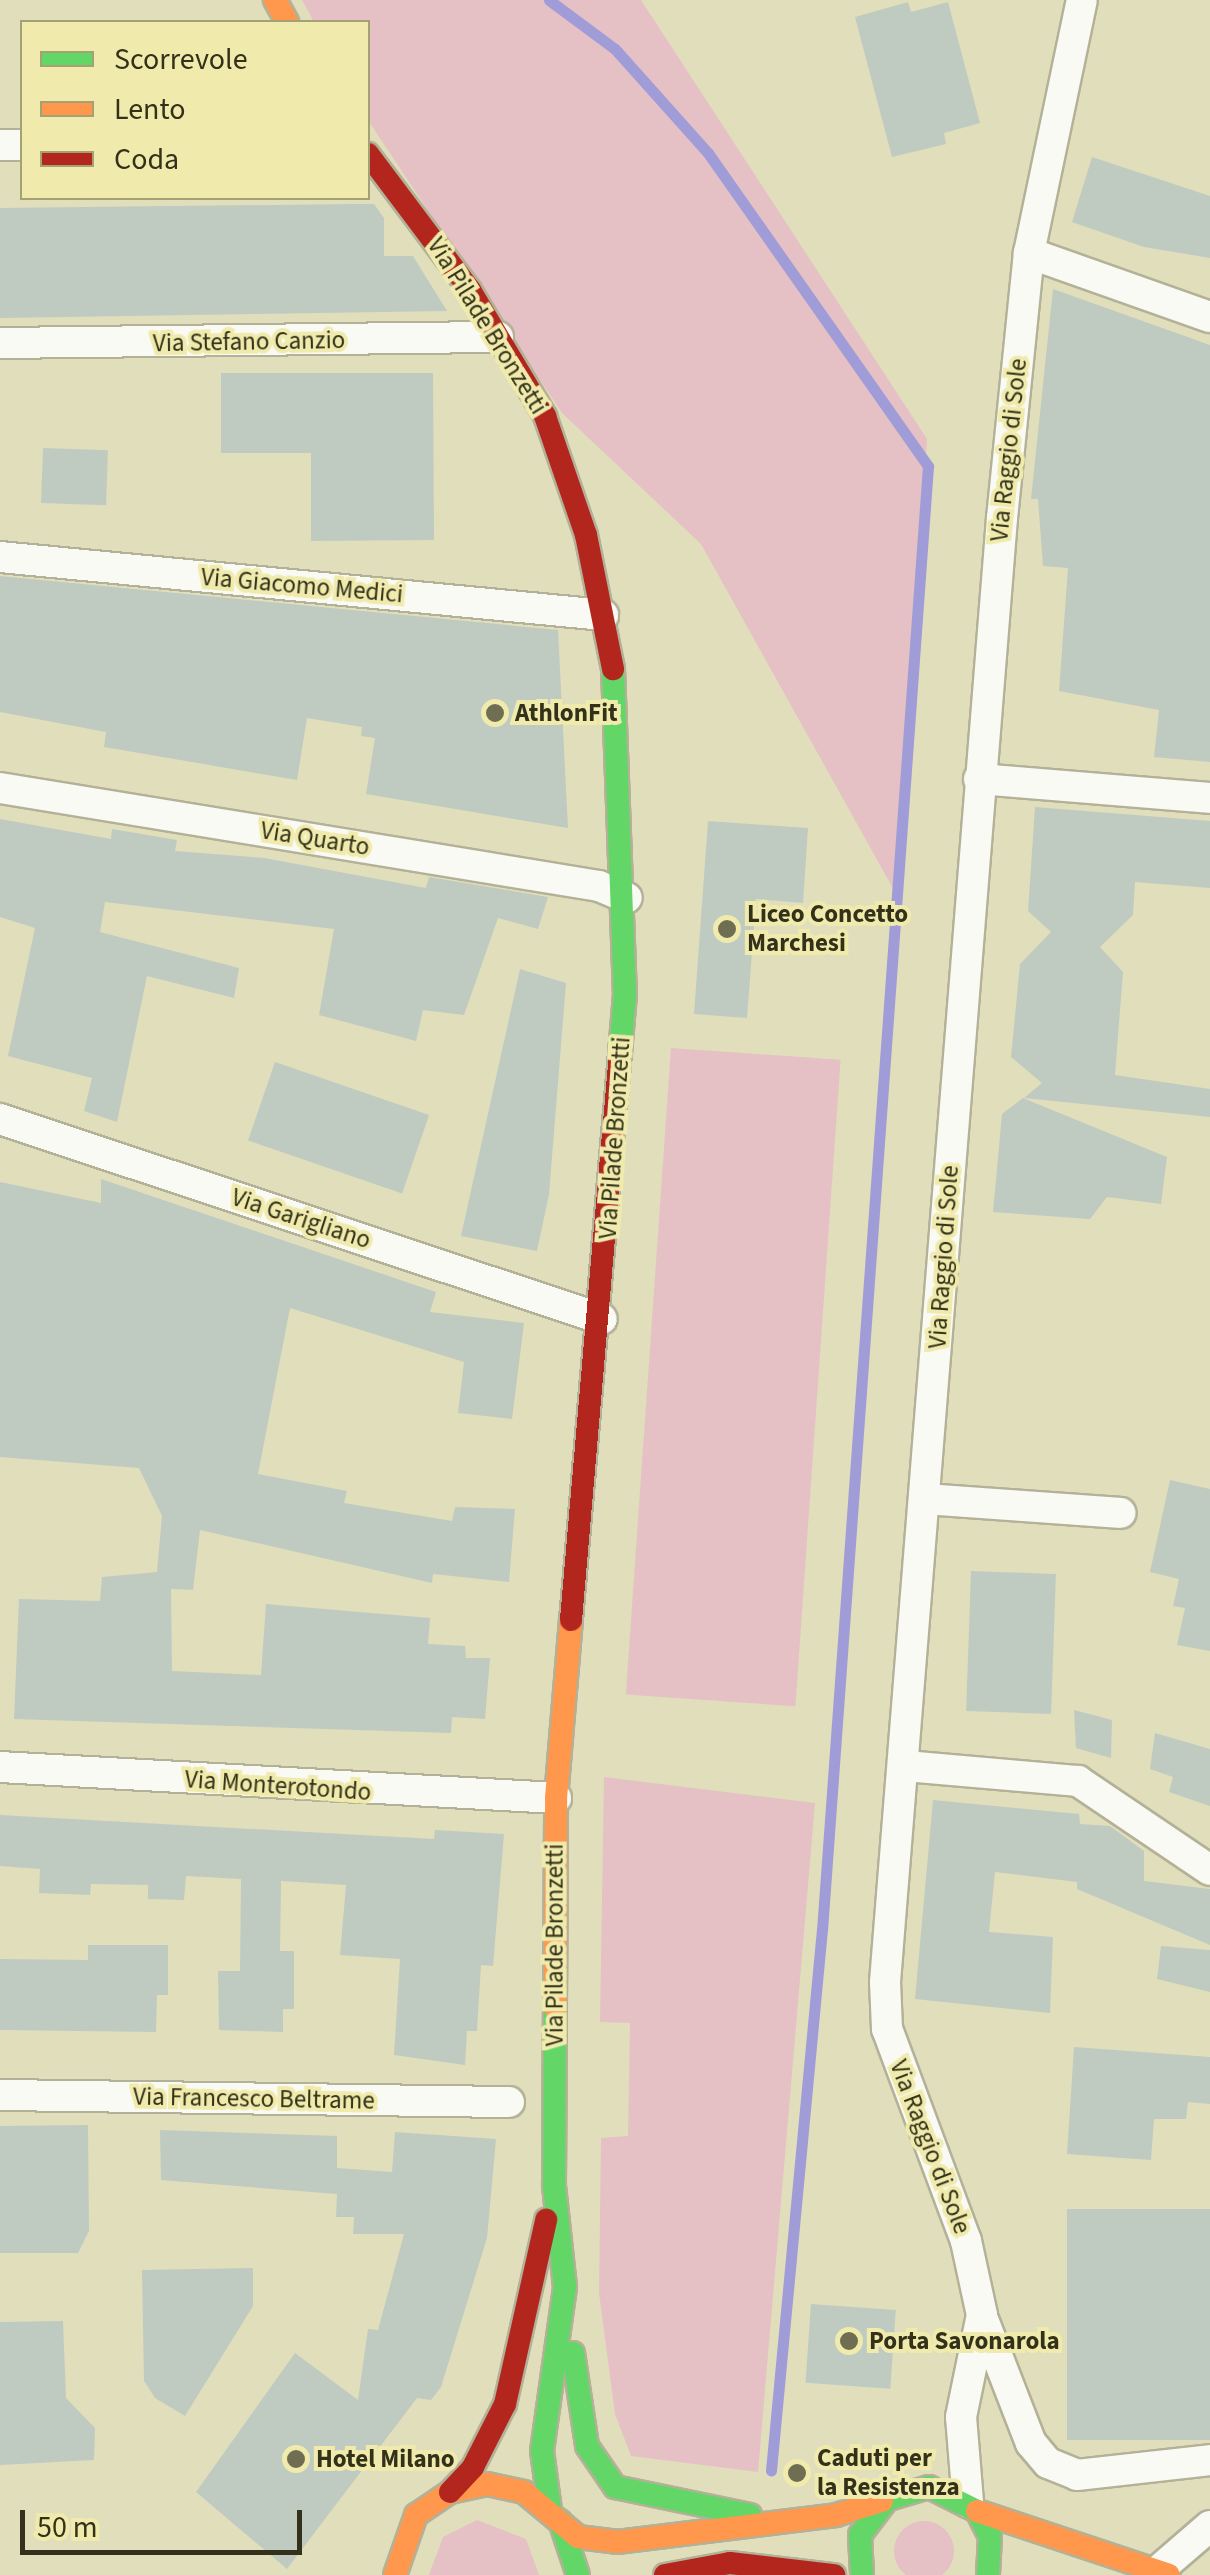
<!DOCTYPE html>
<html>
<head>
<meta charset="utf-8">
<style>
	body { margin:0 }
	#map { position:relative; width:1210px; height:2575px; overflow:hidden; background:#e1debc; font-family:"Source Sans 3",sans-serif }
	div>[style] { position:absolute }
	.green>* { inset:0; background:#e5c0c5; transform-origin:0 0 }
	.round { border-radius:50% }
	.stream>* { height:11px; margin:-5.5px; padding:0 5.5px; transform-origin:5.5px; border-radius:5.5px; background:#a09cd7 }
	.building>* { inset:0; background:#bfcbc0; transform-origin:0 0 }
	.roads { filter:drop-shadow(2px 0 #b3b197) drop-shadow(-2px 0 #b3b197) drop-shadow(0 2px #b3b197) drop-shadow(0 -2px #b3b197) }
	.street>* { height:30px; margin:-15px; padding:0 15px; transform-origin:15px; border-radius:15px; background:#fafaf5 }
	.fast>* { height:22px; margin:-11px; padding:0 11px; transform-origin:11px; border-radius:11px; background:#63d668 }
	.slow>* { height:22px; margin:-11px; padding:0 11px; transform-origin:11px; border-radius:11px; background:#ff974d }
	.jam>* { height:22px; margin:-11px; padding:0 11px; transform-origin:11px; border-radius:11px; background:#b3261e }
	.dots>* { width:28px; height:28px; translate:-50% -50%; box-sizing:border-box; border:5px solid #f0ebad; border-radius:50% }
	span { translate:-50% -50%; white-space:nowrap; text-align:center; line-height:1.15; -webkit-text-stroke:8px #f0ebad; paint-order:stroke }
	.street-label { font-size:25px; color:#333119 }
	.poi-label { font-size:25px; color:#333119; font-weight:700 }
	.left { translate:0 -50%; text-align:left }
	.legend { position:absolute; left:20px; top:20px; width:350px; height:180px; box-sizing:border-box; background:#f0ebad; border:2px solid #a4a172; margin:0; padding:12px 18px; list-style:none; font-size:30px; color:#333119 }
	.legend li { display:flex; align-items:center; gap:20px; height:50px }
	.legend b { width:50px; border:2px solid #a4a172 }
	.scale { position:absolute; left:20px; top:2510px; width:282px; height:45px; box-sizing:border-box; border:5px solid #333119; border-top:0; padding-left:12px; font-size:30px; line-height:35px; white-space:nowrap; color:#333119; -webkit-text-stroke:8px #f0ebad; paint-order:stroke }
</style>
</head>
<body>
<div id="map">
	<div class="green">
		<div style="clip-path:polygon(302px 0,641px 0,927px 439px,900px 901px,701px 544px,562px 413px,368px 120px,368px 22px,314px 22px)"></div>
		<div style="left:671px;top:1048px;width:170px;height:648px;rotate:4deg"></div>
		<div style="clip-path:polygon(604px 1777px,815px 1803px,758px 2472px,631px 2456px,615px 2414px,599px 2293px,601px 2138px,628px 2136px,630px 2023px,600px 2022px)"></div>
		<div style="clip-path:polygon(477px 2520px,526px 2539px,539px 2575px,429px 2575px,443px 2537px)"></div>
		<div class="round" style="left:894px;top:2521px;width:60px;height:60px"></div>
	</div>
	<div class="stream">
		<div style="left:549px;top:0;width:82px;rotate:36.6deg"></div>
		<div style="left:615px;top:49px;width:140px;rotate:48.2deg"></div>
		<div style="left:708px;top:153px;width:383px;rotate:54.9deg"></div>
		<div style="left:928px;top:466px;width:1467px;rotate:94.14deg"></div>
		<div style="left:822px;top:1929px;width:544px;rotate:95.38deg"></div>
	</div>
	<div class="building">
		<div style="clip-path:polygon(908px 2px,911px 12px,948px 2px,980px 123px,944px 133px,946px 144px,892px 157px,855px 17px)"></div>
		<div style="clip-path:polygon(1092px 157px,1210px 196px,1210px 258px,1144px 247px,1072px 222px)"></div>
		<div style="clip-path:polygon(355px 204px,374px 204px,384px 218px,384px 256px,413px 256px,447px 311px,0 318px,0 208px)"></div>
		<div style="clip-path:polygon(1053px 289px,1210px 345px,1210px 762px,1154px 757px,1159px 710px,1059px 691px,1068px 568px,1043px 566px,1038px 499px,1031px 499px)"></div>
		<div style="clip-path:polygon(221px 373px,433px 373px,434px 540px,311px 541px,311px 453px,221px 453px)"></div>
		<div style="left:43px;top:448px;width:65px;height:55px;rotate:2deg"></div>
		<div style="clip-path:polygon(0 576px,558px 630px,568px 828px,366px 794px,375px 738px,361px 736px,362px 727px,307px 718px,297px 780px,104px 747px,106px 732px,0 712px)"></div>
		<div style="clip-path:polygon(1035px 807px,1210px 821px,1210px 888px,1135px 882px,1133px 915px,1100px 947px,1123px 972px,1115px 1075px,1210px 1089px,1210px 1117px,1024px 1098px,1042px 1083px,1011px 1057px,1020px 964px,1051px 932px,1028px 911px)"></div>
		<div style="clip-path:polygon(0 819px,111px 839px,112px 829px,177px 840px,175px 851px,264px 858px,426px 888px,429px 877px,548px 897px,538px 929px,498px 918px,464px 1015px,423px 1010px,416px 1041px,319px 1015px,334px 929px,105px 902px,100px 932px,239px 968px,234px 998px,147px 976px,117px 1122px,84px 1111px,92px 1078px,8px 1056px,35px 928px,0 917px)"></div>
		<div style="clip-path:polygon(708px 821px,808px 828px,803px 903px,756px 899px,747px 1018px,694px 1014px)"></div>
		<div style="clip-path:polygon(520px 969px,566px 983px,549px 1194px,537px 1251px,461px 1236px)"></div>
		<div style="left:275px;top:1062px;width:163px;height:83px;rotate:19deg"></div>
		<div style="clip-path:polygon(1023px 1098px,1167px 1157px,1161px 1204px,1107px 1197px,1090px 1219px,993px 1212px,1002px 1114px)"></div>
		<div style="clip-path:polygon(101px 1179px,436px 1292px,430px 1312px,524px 1323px,512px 1419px,458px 1413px,464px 1362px,290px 1308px,258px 1474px,347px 1491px,344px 1503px,452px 1521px,455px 1507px,515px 1509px,509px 1582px,433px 1574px,432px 1583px,200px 1530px,193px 1590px,171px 1589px,172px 1671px,261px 1675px,266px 1604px,430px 1618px,428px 1644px,465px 1646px,466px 1658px,490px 1658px,485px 1719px,452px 1717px,451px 1733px,14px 1719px,19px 1599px,100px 1601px,102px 1577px,157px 1572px,162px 1516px,139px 1468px,0 1457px,0 1182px,101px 1203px)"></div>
		<div style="clip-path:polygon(1170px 1480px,1210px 1489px,1210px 1651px,1177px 1645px,1185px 1608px,1173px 1606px,1179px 1579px,1150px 1572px)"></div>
		<div style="left:971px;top:1571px;width:85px;height:140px;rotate:2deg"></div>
		<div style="clip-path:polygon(1074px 1710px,1112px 1720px,1111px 1758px,1076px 1748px)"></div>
		<div style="clip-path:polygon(1155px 1733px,1210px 1749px,1210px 1806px,1169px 1792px,1173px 1777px,1150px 1769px)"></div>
		<div style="clip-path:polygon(933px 1800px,1079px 1814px,1080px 1824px,1110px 1826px,1144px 1851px,1144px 1881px,1210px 1889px,1210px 1945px,1077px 1889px,1077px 1882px,995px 1872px,989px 1932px,1053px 1937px,1050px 2013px,915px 1999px)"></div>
		<div style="clip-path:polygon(0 1815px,434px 1839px,435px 1830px,504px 1834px,493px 1966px,481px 1965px,477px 2031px,467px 2031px,465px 2065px,394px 2055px,400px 1959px,340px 1955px,346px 1885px,281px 1881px,280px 1951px,294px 1951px,294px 2009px,283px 2009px,283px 2032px,219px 2030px,218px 1971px,240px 1971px,241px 1879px,186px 1876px,184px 1900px,148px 1899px,148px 1885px,91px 1884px,90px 1895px,39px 1893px,40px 1869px,0 1866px)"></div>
		<div style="clip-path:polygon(88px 1945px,168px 1945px,168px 1995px,157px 1995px,156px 2032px,0 2030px,0 1959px,88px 1960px)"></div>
		<div style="clip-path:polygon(1161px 1946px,1210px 1950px,1210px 1992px,1157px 1979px)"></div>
		<div style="clip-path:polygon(1074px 2047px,1210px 2057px,1210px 2104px,1188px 2102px,1186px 2119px,1154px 2119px,1151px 2160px,1067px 2154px)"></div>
		<div style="clip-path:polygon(88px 2125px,89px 2231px,78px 2253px,0 2253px,0 2126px)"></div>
		<div style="clip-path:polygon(160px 2130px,337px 2136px,337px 2181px,337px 2168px,392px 2172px,395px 2132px,496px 2139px,487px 2238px,441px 2387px,431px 2400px,417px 2398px,287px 2569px,196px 2492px,295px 2353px,358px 2400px,368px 2329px,378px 2330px,404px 2234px,353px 2234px,354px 2217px,336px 2217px,337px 2194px,161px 2180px)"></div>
		<div style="left:1210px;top:2209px;width:231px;height:143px;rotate:90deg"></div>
		<div style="clip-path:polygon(253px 2268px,253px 2306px,185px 2416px,155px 2398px,144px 2381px,142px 2270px)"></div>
		<div style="left:811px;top:2304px;width:85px;height:79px;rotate:4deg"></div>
		<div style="clip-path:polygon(63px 2321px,66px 2398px,95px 2428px,94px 2460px,0 2465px,0 2322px)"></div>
	</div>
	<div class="roads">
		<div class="street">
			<div style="left:0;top:145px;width:22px"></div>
			<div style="left:1029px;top:253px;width:192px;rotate:19.5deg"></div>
			<div style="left:0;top:343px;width:498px;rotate:-0.7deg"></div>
			<div style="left:0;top:557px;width:606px;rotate:5.49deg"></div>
			<div style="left:979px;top:779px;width:232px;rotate:4.7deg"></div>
			<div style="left:0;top:788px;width:607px;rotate:9.29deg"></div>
			<div style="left:599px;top:886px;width:30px;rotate:23deg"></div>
			<div style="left:0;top:1119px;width:634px;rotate:18.38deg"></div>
			<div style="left:926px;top:1499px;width:195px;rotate:4.1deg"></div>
			<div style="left:906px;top:1766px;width:173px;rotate:5deg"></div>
			<div style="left:1078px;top:1781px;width:159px;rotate:34deg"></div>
			<div style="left:0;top:1767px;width:557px;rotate:3.19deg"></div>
			<div style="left:0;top:2095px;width:509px;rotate:0.79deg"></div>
			<div style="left:984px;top:2322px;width:130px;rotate:68.8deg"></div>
			<div style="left:1031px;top:2443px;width:26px;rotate:50deg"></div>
			<div style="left:1048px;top:2463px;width:31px;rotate:22deg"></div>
			<div style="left:1077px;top:2475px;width:134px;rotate:-6.4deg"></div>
			<div style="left:968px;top:2502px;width:85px;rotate:-94.7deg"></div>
			<div style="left:961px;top:2417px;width:104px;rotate:-78.4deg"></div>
			<div style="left:982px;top:2315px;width:76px;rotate:-102.2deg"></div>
			<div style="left:966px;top:2241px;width:226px;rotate:-110.4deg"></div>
			<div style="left:887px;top:2029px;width:47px;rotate:-92.4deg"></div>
			<div style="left:885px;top:1982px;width:1469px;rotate:-85.43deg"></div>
			<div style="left:1002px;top:518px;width:266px;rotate:-84.2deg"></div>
			<div style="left:1029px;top:253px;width:258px;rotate:-78.2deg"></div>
			<div style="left:1160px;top:2569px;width:66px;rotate:-40.7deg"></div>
		</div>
		<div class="fast">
			<div style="left:613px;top:669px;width:325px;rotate:87.9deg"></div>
			<div style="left:625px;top:994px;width:59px;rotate:94.8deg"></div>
			<div style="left:573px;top:2353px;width:94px;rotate:81.4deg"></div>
			<div style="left:587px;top:2446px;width:50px;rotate:55.7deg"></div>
			<div style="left:615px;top:2487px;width:138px;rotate:11.7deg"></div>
			<div style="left:882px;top:2501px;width:49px;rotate:-16.6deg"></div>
			<div style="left:929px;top:2487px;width:54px;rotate:26.6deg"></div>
			<div style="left:977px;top:2511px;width:28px;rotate:63deg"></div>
			<div style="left:990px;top:2536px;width:39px;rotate:93deg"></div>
			<div style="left:550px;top:2510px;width:60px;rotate:-97.7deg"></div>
			<div style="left:542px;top:2451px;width:166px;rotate:-82deg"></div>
			<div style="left:565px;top:2287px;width:103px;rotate:-96.2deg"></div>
			<div style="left:554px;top:2185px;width:177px;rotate:-89.7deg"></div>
			<div style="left:560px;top:2521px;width:57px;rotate:71.6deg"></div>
			<div style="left:862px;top:2575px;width:40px;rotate:-92.9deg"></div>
			<div style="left:860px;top:2535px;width:48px;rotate:-52.7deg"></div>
		</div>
		<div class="slow">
			<div style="left:275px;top:0;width:25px;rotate:61deg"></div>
			<div style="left:555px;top:2008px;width:210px;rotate:-89.7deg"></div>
			<div style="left:556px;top:1798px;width:179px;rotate:-85.2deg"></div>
			<div style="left:977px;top:2511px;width:202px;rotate:18.4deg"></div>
			<div style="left:395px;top:2575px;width:64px;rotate:-70.7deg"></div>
			<div style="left:416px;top:2515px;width:41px;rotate:-34.1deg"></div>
			<div style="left:450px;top:2492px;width:38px;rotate:-12deg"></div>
			<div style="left:487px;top:2484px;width:38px;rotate:12deg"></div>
			<div style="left:524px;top:2492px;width:70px;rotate:39.8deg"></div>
			<div style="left:578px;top:2537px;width:39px;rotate:7deg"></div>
			<div style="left:617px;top:2542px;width:221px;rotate:-7deg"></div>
			<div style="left:836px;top:2515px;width:48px;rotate:-16.9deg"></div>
		</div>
		<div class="jam">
			<div style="left:368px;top:154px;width:170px;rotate:53.1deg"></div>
			<div style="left:470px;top:290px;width:147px;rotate:59.2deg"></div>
			<div style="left:545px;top:416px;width:126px;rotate:71deg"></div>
			<div style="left:586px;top:535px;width:137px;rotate:78.6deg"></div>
			<div style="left:571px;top:1620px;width:569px;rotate:-85.06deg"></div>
			<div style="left:450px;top:2492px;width:34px;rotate:-47deg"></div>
			<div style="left:473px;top:2467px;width:71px;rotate:-63.1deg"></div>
			<div style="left:505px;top:2404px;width:189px;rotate:-77.4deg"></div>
			<div style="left:665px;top:2575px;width:66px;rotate:-10.5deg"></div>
			<div style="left:730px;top:2563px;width:105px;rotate:6.6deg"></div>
		</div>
	</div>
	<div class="dots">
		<div style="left:495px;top:713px;background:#706e52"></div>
		<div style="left:727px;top:929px;background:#706e52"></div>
		<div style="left:849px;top:2341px;background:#706e52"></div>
		<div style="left:296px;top:2459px;background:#706e52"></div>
		<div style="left:797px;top:2473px;background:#706e52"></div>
	</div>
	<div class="street-label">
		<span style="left:487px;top:326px;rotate:58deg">Via Pilade Bronzetti</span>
		<span style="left:249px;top:342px;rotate:-1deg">Via Stefano Canzio</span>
		<span style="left:1009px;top:450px;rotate:-84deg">Via Raggio di Sole</span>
		<span style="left:302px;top:586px;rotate:5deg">Via Giacomo Medici</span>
		<span style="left:315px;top:839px;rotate:9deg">Via Quarto</span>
		<span style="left:615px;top:1138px;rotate:-86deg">Via Pilade Bronzetti</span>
		<span style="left:301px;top:1219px;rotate:18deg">Via Garigliano</span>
		<span style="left:944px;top:1257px;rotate:-86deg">Via Raggio di Sole</span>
		<span style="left:278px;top:1786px;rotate:4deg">Via Monterotondo</span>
		<span style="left:555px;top:1945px;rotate:-90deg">Via Pilade Bronzetti</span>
		<span style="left:254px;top:2099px;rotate:1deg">Via Francesco Beltrame</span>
		<span style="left:930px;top:2147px;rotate:69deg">Via Raggio di Sole</span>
	</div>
	<div class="poi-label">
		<span class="left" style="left:515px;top:713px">AthlonFit</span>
		<span class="left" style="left:747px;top:929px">Liceo Concetto<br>Marchesi</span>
		<span class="left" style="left:869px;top:2341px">Porta Savonarola</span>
		<span class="left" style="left:316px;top:2459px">Hotel Milano</span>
		<span class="left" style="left:817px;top:2473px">Caduti per<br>la Resistenza</span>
	</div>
	<ul class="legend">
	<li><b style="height:12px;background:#63d668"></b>Scorrevole</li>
	<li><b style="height:12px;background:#ff974d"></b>Lento</li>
	<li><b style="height:12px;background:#b3261e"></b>Coda</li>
	</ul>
	<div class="scale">50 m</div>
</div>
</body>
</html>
